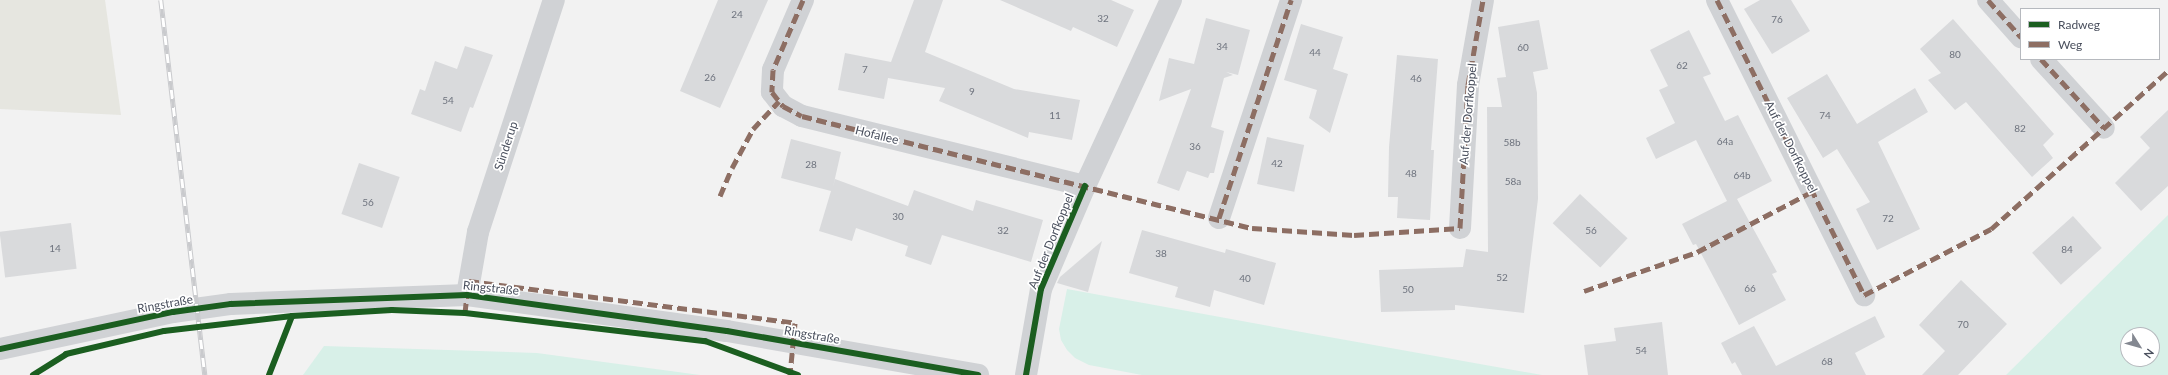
<!DOCTYPE html>
<html>
<head>
<meta charset="utf-8">
<style>
	body { margin:0 }
	#map { position:relative; width:2168px; height:375px; overflow:hidden; background:#f2f2f2; font-family:Lato,sans-serif }
	div>[style] { position:absolute }
	.commercial>* { inset:0; background:#e6e6e0 }
	.green>* { inset:0; background:#d8f0e8 }
	.building>* { inset:0; background:#d9dadc; transform-origin:0 0 }
	.minor>* { height:22px; margin:-11px; padding:0 11px; transform-origin:11px; border-radius:11px; background:#d0d2d5 }
	.rail>* { height:4.5px; margin-top:-2.25px; transform-origin:0; background:repeating-linear-gradient(90deg,#fff 0 9px,#c9cacd 0 18px); box-sizing:border-box; border-block:1px solid #c9cacd }
	.quiet>* { height:5px; margin-top:-2.5px; transform-origin:0; background:repeating-linear-gradient(90deg,#8d6e63 0 10px,transparent 0 15px) }
	.cycleway>* { height:6px; margin:-3px; padding:0 3px; transform-origin:3px; border-radius:3px; background:#1b5e20 }
	span { translate:-50% -50%; white-space:nowrap; text-align:center; line-height:1.15; -webkit-text-stroke:3.5px #fff; paint-order:stroke }
	.number-label { font-size:10px; color:#6e737e }
	.number-label span { -webkit-text-stroke-width:0 }
	.street-label { font-size:12px; color:#494f5d }
	.legend { position:absolute; left:2020px; top:8px; width:140px; height:52px; box-sizing:border-box; background:#fff; border:1px solid #b6b9be; margin:0; padding:5px 7px; list-style:none; font-size:12px; color:#494f5d }
	.legend li { display:flex; align-items:center; gap:8px; height:20px }
	.legend b { width:20px; border:1px solid #b6b9be }
	.north { position:absolute; left:2120px; top:327px; width:40px; height:40px; box-sizing:border-box; background:#fff; border:1px solid #b6b9be; border-radius:50%; rotate:127deg; font-size:11px; font-weight:700; line-height:16px; text-align:center; color:#494f5d }
	.north::after { content:''; display:block; margin:auto; width:14px; height:18px; background:#848891; clip-path:polygon(50% 0,100% 100%,50% 72%,0 100%) }
</style>
</head>
<body>
<div id="map">
	<div class="commercial">
		<div style="clip-path:polygon(0 0,105px 0,121px 115px,0 109px)"></div>
	</div>
	<div class="green">
		<div style="clip-path:polygon(evenodd,2168px 215px,2168px 375px,2006px 375px,2168px 215px,2128px 335px,2152px 335px,2152px 359px,2128px 359px,2128px 335px)"></div>
		<div style="clip-path:polygon(1067px 289px,1318px 335px,1542px 375px,1142px 375px,1089px 365px,1075px 358px,1067px 350px,1061px 340px,1059px 329px)"></div>
		<div style="clip-path:polygon(324px 346px,537px 353px,700px 375px,303px 375px)"></div>
	</div>
	<div class="building">
		<div style="clip-path:polygon(718px 0,768px 0,720px 108px,680px 91px)"></div>
		<div style="clip-path:polygon(914px 0,943px 0,925px 52px,1014px 89px,1080px 100px,1072px 140px,1029px 132px,1028px 138px,939px 101px,945px 88px,888px 78px,884px 99px,838px 90px,845px 53px,891px 62px)"></div>
		<div style="clip-path:polygon(1000px 0,1111px 0,1134px 10px,1117px 47px,1073px 27px,1071px 31px)"></div>
		<div style="clip-path:polygon(1760px 0,1791px 0,1810px 31px,1772px 54px,1744px 9px)"></div>
		<div style="clip-path:polygon(1206px 18px,1250px 30px,1238px 75px,1226px 72px,1233px 75px,1224px 78px,1211px 127px,1224px 131px,1214px 173px,1210px 173px,1208px 178px,1187px 171px,1179px 191px,1157px 183px,1191px 89px,1159px 101px,1169px 58px,1194px 64px)"></div>
		<div style="clip-path:polygon(1953px 19px,2054px 134px,2043px 145px,2053px 158px,2032px 177px,1966px 102px,1955px 110px,1928px 80px,1941px 73px,1920px 49px)"></div>
		<div style="clip-path:polygon(1539px 20px,1548px 69px,1533px 72px,1537px 93px,1538px 199px,1524px 313px,1455px 305px,1455px 310px,1381px 312px,1379px 270px,1463px 267px,1466px 249px,1488px 252px,1487px 107px,1502px 107px,1497px 78px,1506px 77px,1498px 27px)"></div>
		<div style="clip-path:polygon(1301px 24px,1343px 37px,1333px 69px,1348px 74px,1330px 133px,1309px 118px,1317px 90px,1284px 80px)"></div>
		<div style="clip-path:polygon(1689px 30px,1711px 74px,1703px 77px,1725px 121px,1738px 115px,1772px 181px,1737px 199px,1777px 272px,1772px 274px,1786px 300px,1739px 325px,1696px 244px,1693px 245px,1682px 224px,1727px 201px,1696px 140px,1656px 159px,1646px 138px,1675px 123px,1659px 90px,1668px 86px,1650px 50px)"></div>
		<div style="clip-path:polygon(465px 46px,493px 55px,473px 108px,470px 107px,461px 132px,411px 114px,420px 89px,425px 91px,435px 61px,457px 69px)"></div>
		<div style="clip-path:polygon(1397px 55px,1438px 59px,1431px 150px,1434px 150px,1430px 220px,1397px 218px,1398px 197px,1388px 197px,1389px 147px)"></div>
		<div style="clip-path:polygon(1827px 74px,1857px 124px,1915px 88px,1928px 112px,1878px 142px,1920px 229px,1877px 250px,1856px 209px,1870px 202px,1837px 149px,1823px 158px,1787px 98px)"></div>
		<div style="clip-path:polygon(2168px 110px,2168px 186px,2141px 211px,2115px 183px,2150px 148px,2140px 137px)"></div>
		<div style="left:1267px;top:137px;width:38px;height:48px;rotate:12deg"></div>
		<div style="clip-path:polygon(791px 139px,841px 152px,833px 187px,835px 179px,908px 206px,914px 190px,973px 211px,976px 200px,1043px 220px,1031px 262px,942px 235px,931px 265px,905px 256px,908px 246px,856px 228px,852px 241px,819px 231px,831px 191px,781px 178px)"></div>
		<div style="left:359px;top:163px;width:43px;height:54px;rotate:19deg"></div>
		<div style="left:1580px;top:194px;width:65px;height:40px;rotate:43deg"></div>
		<div style="left:2073px;top:216px;width:43px;height:55px;rotate:48deg"></div>
		<div style="left:71px;top:223px;width:46px;height:72px;rotate:83deg"></div>
		<div style="clip-path:polygon(1142px 230px,1225px 253px,1226px 249px,1276px 263px,1264px 305px,1214px 290px,1210px 307px,1175px 297px,1178px 287px,1129px 273px)"></div>
		<div style="clip-path:polygon(1102px 241px,1088px 292px,1057px 283px,1060px 277px)"></div>
		<div style="clip-path:polygon(1961px 280px,2007px 324px,1958px 375px,1922px 375px,1945px 351px,1919px 325px)"></div>
		<div style="clip-path:polygon(1875px 316px,1885px 337px,1855px 353px,1866px 375px,1742px 375px,1735px 362px,1732px 364px,1721px 343px,1754px 326px,1776px 366px)"></div>
		<div style="clip-path:polygon(1662px 322px,1668px 375px,1588px 375px,1584px 345px,1616px 341px,1614px 328px)"></div>
	</div>
	<div class="minor">
		<div style="left:803px;top:0;width:76px;rotate:113.2deg"></div>
		<div style="left:773px;top:70px;width:22px;rotate:93deg"></div>
		<div style="left:772px;top:92px;width:18px;rotate:52deg"></div>
		<div style="left:783px;top:106px;width:21px;rotate:28deg"></div>
		<div style="left:802px;top:116px;width:292px;rotate:13.9deg"></div>
		<div style="left:1717px;top:0;width:330px;rotate:63.5deg"></div>
		<div style="left:1988px;top:0;width:50px;rotate:48.3deg"></div>
		<div style="left:2041px;top:59px;width:93px;rotate:47.6deg"></div>
		<div style="left:1219px;top:218px;width:230px;rotate:-71.7deg"></div>
		<div style="left:1460px;top:228px;width:143px;rotate:-86.8deg"></div>
		<div style="left:1468px;top:85px;width:86px;rotate:-80deg"></div>
		<div style="left:467px;top:295px;width:64px;rotate:-80.1deg"></div>
		<div style="left:478px;top:232px;width:244px;rotate:-71.9deg"></div>
		<div style="left:0;top:349px;width:177px;rotate:-12.1deg"></div>
		<div style="left:173px;top:312px;width:59px;rotate:-7.9deg"></div>
		<div style="left:231px;top:304px;width:236px;rotate:-2.2deg"></div>
		<div style="left:467px;top:295px;width:262px;rotate:7.9deg"></div>
		<div style="left:727px;top:331px;width:255px;rotate:9.9deg"></div>
		<div style="left:1026px;top:375px;width:87px;rotate:-80.1deg"></div>
		<div style="left:1041px;top:289px;width:112px;rotate:-66.9deg"></div>
		<div style="left:1085px;top:186px;width:205px;rotate:-65.2deg"></div>
	</div>
	<div class="rail">
		<div style="left:161px;top:0;width:378px;rotate:83.3deg"></div>
	</div>
	<div class="quiet">
		<div style="left:803px;top:0;width:76px;rotate:113.2deg"></div>
		<div style="left:773px;top:70px;width:22px;rotate:93deg"></div>
		<div style="left:772px;top:92px;width:18px;rotate:52deg"></div>
		<div style="left:783px;top:106px;width:21px;rotate:28deg"></div>
		<div style="left:802px;top:116px;width:464px;rotate:14deg"></div>
		<div style="left:1252px;top:228px;width:102px;rotate:3.9deg"></div>
		<div style="left:1354px;top:235px;width:106px;rotate:-3.8deg"></div>
		<div style="left:1460px;top:228px;width:143px;rotate:-86.8deg"></div>
		<div style="left:1468px;top:85px;width:86px;rotate:-80deg"></div>
		<div style="left:1717px;top:0;width:330px;rotate:63.5deg"></div>
		<div style="left:1864px;top:295px;width:143px;rotate:-27.5deg"></div>
		<div style="left:1991px;top:229px;width:237px;rotate:-41.8deg"></div>
		<div style="left:1988px;top:0;width:50px;rotate:48.3deg"></div>
		<div style="left:2041px;top:59px;width:93px;rotate:47.6deg"></div>
		<div style="left:720px;top:196px;width:30px;rotate:-67deg"></div>
		<div style="left:732px;top:168px;width:44px;rotate:-61.7deg"></div>
		<div style="left:753px;top:129px;width:38px;rotate:-47deg"></div>
		<div style="left:1219px;top:218px;width:230px;rotate:-71.7deg"></div>
		<div style="left:469px;top:281px;width:329px;rotate:7.3deg"></div>
		<div style="left:795px;top:323px;width:52px;rotate:95.5deg"></div>
		<div style="left:1584px;top:291px;width:120px;rotate:-19deg"></div>
		<div style="left:1697px;top:252px;width:131px;rotate:-27.7deg"></div>
		<div style="left:465px;top:313px;width:18px;rotate:-84deg"></div>
	</div>
	<div class="cycleway">
		<div style="left:0;top:349px;width:177px;rotate:-12.1deg"></div>
		<div style="left:173px;top:312px;width:59px;rotate:-7.9deg"></div>
		<div style="left:231px;top:304px;width:236px;rotate:-2.2deg"></div>
		<div style="left:467px;top:295px;width:262px;rotate:7.9deg"></div>
		<div style="left:727px;top:331px;width:255px;rotate:9.9deg"></div>
		<div style="left:33px;top:375px;width:39px;rotate:-32deg"></div>
		<div style="left:66px;top:354px;width:101px;rotate:-13.2deg"></div>
		<div style="left:164px;top:331px;width:129px;rotate:-6.7deg"></div>
		<div style="left:292px;top:316px;width:100px;rotate:-3.4deg"></div>
		<div style="left:392px;top:310px;width:73px;rotate:2.4deg"></div>
		<div style="left:465px;top:313px;width:242px;rotate:6.7deg"></div>
		<div style="left:705px;top:341px;width:99px;rotate:20.1deg"></div>
		<div style="left:269px;top:375px;width:63px;rotate:-68.7deg"></div>
		<div style="left:1026px;top:375px;width:87px;rotate:-80.1deg"></div>
		<div style="left:1041px;top:289px;width:112px;rotate:-66.9deg"></div>
	</div>
	<div class="number-label">
		<span style="left:737px;top:15px">24</span>
		<span style="left:1103px;top:19px">32</span>
		<span style="left:1777px;top:20px">76</span>
		<span style="left:1222px;top:47px">34</span>
		<span style="left:1523px;top:48px">60</span>
		<span style="left:1315px;top:53px">44</span>
		<span style="left:1955px;top:55px">80</span>
		<span style="left:1682px;top:66px">62</span>
		<span style="left:865px;top:70px">7</span>
		<span style="left:710px;top:78px">26</span>
		<span style="left:1416px;top:79px">46</span>
		<span style="left:972px;top:92px">9</span>
		<span style="left:448px;top:101px">54</span>
		<span style="left:1055px;top:116px">11</span>
		<span style="left:1825px;top:116px">74</span>
		<span style="left:2020px;top:129px">82</span>
		<span style="left:1725px;top:142px">64a</span>
		<span style="left:1512px;top:143px">58b</span>
		<span style="left:1195px;top:147px">36</span>
		<span style="left:1277px;top:164px">42</span>
		<span style="left:811px;top:165px">28</span>
		<span style="left:1411px;top:174px">48</span>
		<span style="left:1742px;top:176px">64b</span>
		<span style="left:1513px;top:182px">58a</span>
		<span style="left:368px;top:203px">56</span>
		<span style="left:898px;top:217px">30</span>
		<span style="left:1888px;top:219px">72</span>
		<span style="left:1003px;top:231px">32</span>
		<span style="left:1591px;top:231px">56</span>
		<span style="left:55px;top:249px">14</span>
		<span style="left:2067px;top:250px">84</span>
		<span style="left:1161px;top:254px">38</span>
		<span style="left:1502px;top:278px">52</span>
		<span style="left:1245px;top:279px">40</span>
		<span style="left:1750px;top:289px">66</span>
		<span style="left:1408px;top:290px">50</span>
		<span style="left:1963px;top:325px">70</span>
		<span style="left:1641px;top:351px">54</span>
		<span style="left:1827px;top:362px">68</span>
	</div>
	<div class="street-label">
		<span style="left:1468px;top:114px;rotate:-85deg">Auf der Dorfkoppel</span>
		<span style="left:877px;top:135px;rotate:14deg">Hofallee</span>
		<span style="left:506px;top:146px;rotate:-72deg">Sünderup</span>
		<span style="left:1791px;top:147px;rotate:63deg">Auf der Dorfkoppel</span>
		<span style="left:1051px;top:241px;rotate:-68deg">Auf der Dorfkoppel</span>
		<span style="left:491px;top:288px;rotate:6deg">Ringstraße</span>
		<span style="left:165px;top:304px;rotate:-10deg">Ringstraße</span>
		<span style="left:812px;top:335px;rotate:10deg">Ringstraße</span>
	</div>
	<ul class="legend">
	<li><b style="height:5px;background:#1b5e20"></b>Radweg</li>
	<li><b style="height:5px;background:#8d6e63"></b>Weg</li>
	</ul>
	<div class="north">N</div>
</div>
</body>
</html>
